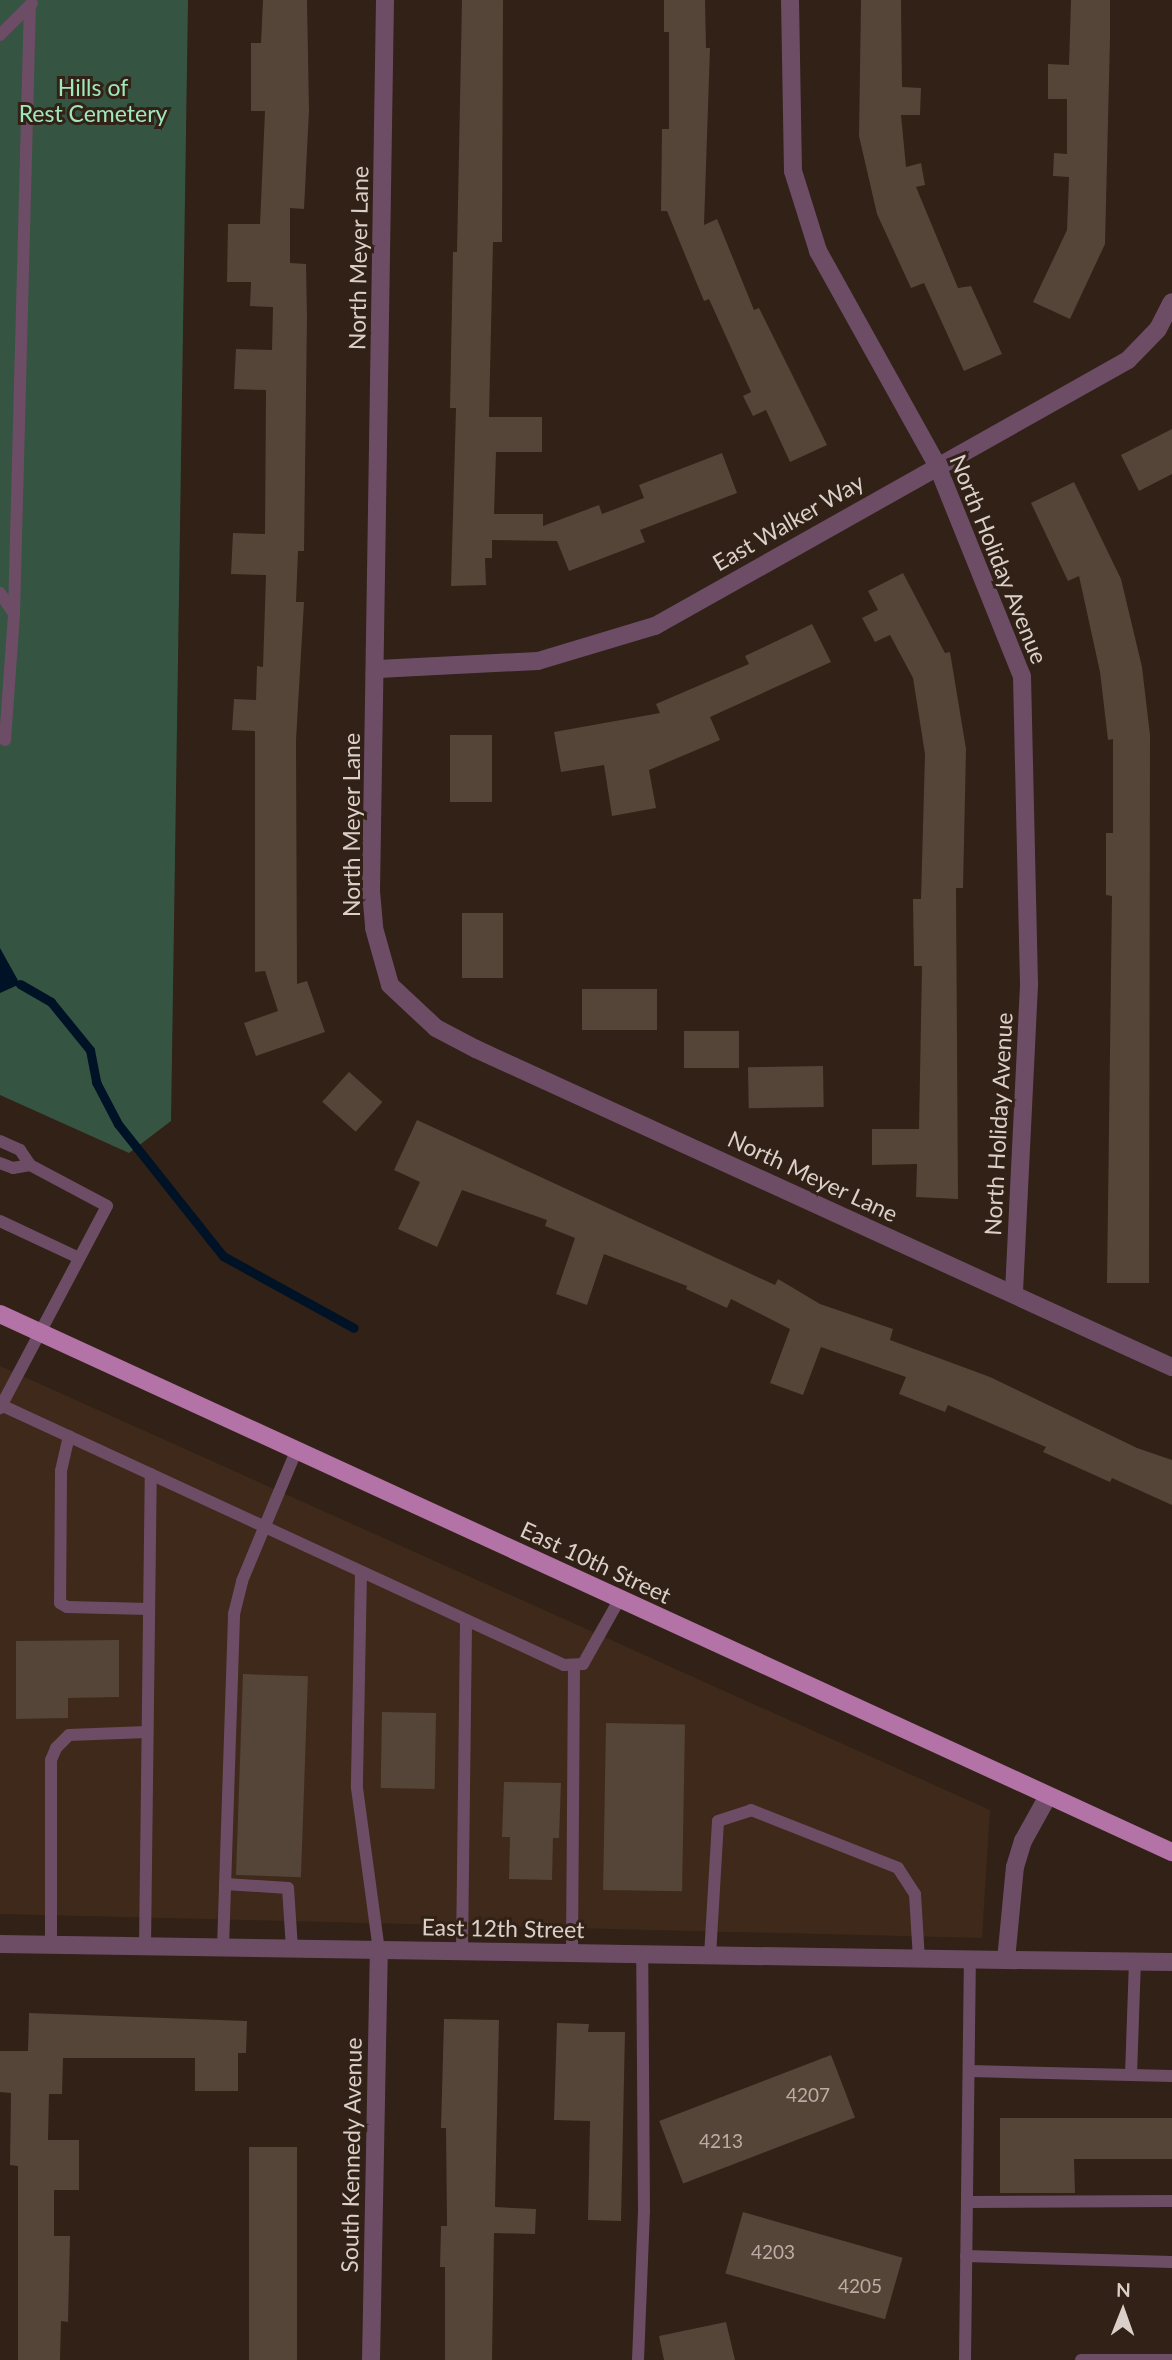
<!DOCTYPE html>
<html>
<head>
<meta charset="utf-8">
<style>
	body { margin:0 }
	#map { position:relative; width:1172px; height:2360px; overflow:hidden; background:#312116; font-family:Lato,sans-serif }
	div>[style] { position:absolute }
	.built>* { inset:0; background:#3f291a }
	.green>* { inset:0; background:#365442 }
	.water>* { inset:0; background:#001225 }
	.stream>* { height:9px; margin:-4.5px; padding:0 4.5px; transform-origin:4.5px; border-radius:4.5px; background:#001225 }
	.building>* { inset:0; background:#554438; transform-origin:0 0 }
	.service>* { height:12px; margin:-6px; padding:0 6px; transform-origin:6px; border-radius:6px; background:#6d4d66 }
	.minor>* { height:18px; margin:-9px; padding:0 9px; transform-origin:9px; border-radius:9px; background:#6d4d66 }
	.tertiary>* { height:18px; margin:-9px; padding:0 9px; transform-origin:9px; border-radius:9px; background:#6d4d66 }
	.primary>* { height:18px; margin:-9px; padding:0 9px; transform-origin:9px; border-radius:9px; background:#b373a7 }
	span { translate:-50% -50%; white-space:nowrap; text-align:center; line-height:1.15; -webkit-text-stroke:6px #312116; paint-order:stroke }
	.number-label { font-size:19px; color:#baada5 }
	.number-label span { -webkit-text-stroke-width:0 }
	.park-label { font-size:23px; color:#a0e8bb }
	.street-label { font-size:23px; color:#dbd0c9 }
	.north { position:absolute; left:1088px; top:2276px; width:70px; height:70px; -webkit-text-stroke:5px #312116; paint-order:stroke; rotate:1deg; font-size:19px; font-weight:700; line-height:28px; text-align:center; color:#dbd0c9 }
	.north::after { content:''; display:block; margin:auto; width:24px; height:32px; background:#dbd0c9; clip-path:polygon(50% 0,100% 100%,50% 72%,0 100%) }
</style>
</head>
<body>
<div id="map">
	<div class="built">
		<div style="clip-path:polygon(0 1366px,990px 1810px,982px 1938px,0 1914px)"></div>
	</div>
	<div class="green">
		<div style="clip-path:polygon(0 0,188px 0,171px 1121px,129px 1153px,0 1095px)"></div>
	</div>
	<div class="water">
		<div style="clip-path:polygon(0 948px,20px 984px,0 993px)"></div>
	</div>
	<div class="stream">
		<div style="left:20px;top:984px;width:36px;rotate:30deg"></div>
		<div style="left:51px;top:1002px;width:62px;rotate:50.9deg"></div>
		<div style="left:90px;top:1050px;width:33px;rotate:79deg"></div>
		<div style="left:96px;top:1082px;width:47px;rotate:62.4deg"></div>
		<div style="left:118px;top:1124px;width:169px;rotate:51.5deg"></div>
		<div style="left:223px;top:1256px;width:149px;rotate:28.8deg"></div>
	</div>
	<div class="building">
		<div style="clip-path:polygon(263px 0,307px 0,309px 111px,304px 209px,290px 208px,290px 263px,306px 264px,307px 317px,304px 551px,298px 551px,296px 602px,304px 602px,296px 740px,297px 984px,307px 981px,325px 1032px,256px 1056px,244px 1023px,278px 1011px,265px 971px,255px 972px,255px 731px,232px 730px,234px 699px,256px 700px,257px 666px,263px 667px,266px 575px,231px 574px,233px 533px,265px 534px,266px 390px,234px 389px,236px 349px,272px 350px,273px 307px,250px 306px,251px 282px,227px 282px,228px 224px,260px 224px,265px 111px,251px 111px,251px 43px,261px 43px)"></div>
		<div style="clip-path:polygon(462px 0,503px 0,502px 242px,493px 242px,489px 417px,542px 417px,542px 452px,496px 452px,494px 514px,543px 514px,543px 526px,599px 505px,602px 514px,644px 498px,639px 485px,722px 453px,737px 493px,640px 530px,645px 542px,569px 571px,557px 541px,492px 540px,492px 558px,485px 558px,486px 585px,451px 586px,456px 408px,450px 408px,453px 252px,457px 252px)"></div>
		<div style="clip-path:polygon(664px 0,705px 0,706px 48px,710px 48px,704px 225px,717px 219px,754px 310px,759px 308px,827px 445px,790px 462px,766px 410px,753px 416px,743px 396px,751px 392px,709px 299px,704px 301px,667px 211px,661px 211px,662px 129px,669px 129px,669px 32px,664px 32px)"></div>
		<div style="clip-path:polygon(861px 0,901px 0,902px 87px,921px 88px,920px 115px,901px 115px,906px 167px,921px 163px,925px 185px,916px 187px,958px 288px,971px 286px,1002px 354px,964px 371px,924px 283px,911px 288px,877px 214px,859px 136px)"></div>
		<div style="clip-path:polygon(1071px 0,1110px 0,1110px 39px,1105px 244px,1070px 319px,1033px 302px,1067px 230px,1069px 177px,1053px 176px,1054px 153px,1067px 154px,1067px 99px,1048px 99px,1048px 64px,1069px 65px)"></div>
		<div style="clip-path:polygon(1172px 429px,1172px 474px,1139px 491px,1121px 455px)"></div>
		<div style="clip-path:polygon(1074px 482px,1121px 579px,1142px 667px,1150px 735px,1149px 1283px,1107px 1283px,1112px 896px,1106px 895px,1106px 833px,1113px 833px,1113px 739px,1108px 740px,1100px 672px,1079px 576px,1068px 581px,1031px 503px)"></div>
		<div style="clip-path:polygon(903px 573px,945px 653px,950px 652px,966px 749px,963px 888px,956px 888px,958px 1199px,916px 1197px,917px 1164px,872px 1165px,872px 1129px,919px 1129px,922px 966px,914px 966px,913px 899px,921px 899px,925px 754px,913px 678px,890px 635px,875px 642px,862px 618px,878px 610px,868px 591px)"></div>
		<div style="clip-path:polygon(812px 624px,831px 662px,710px 717px,720px 740px,649px 770px,656px 808px,612px 816px,604px 765px,561px 772px,554px 732px,660px 713px,656px 704px,749px 664px,745px 656px)"></div>
		<div style="left:450px;top:735px;width:42px;height:67px"></div>
		<div style="left:462px;top:913px;width:41px;height:65px"></div>
		<div style="left:582px;top:989px;width:75px;height:41px"></div>
		<div style="left:684px;top:1031px;width:55px;height:37px"></div>
		<div style="left:823px;top:1066px;width:41px;height:75px;rotate:89deg"></div>
		<div style="left:349px;top:1072px;width:45px;height:40px;rotate:42deg"></div>
		<div style="clip-path:polygon(417px 1120px,775px 1285px,778px 1279px,820px 1304px,893px 1329px,890px 1340px,990px 1377px,1137px 1448px,1172px 1460px,1172px 1505px,1112px 1478px,1110px 1482px,1043px 1452px,1046px 1447px,948px 1405px,945px 1412px,899px 1394px,906px 1377px,821px 1347px,803px 1395px,770px 1383px,790px 1329px,731px 1299px,727px 1308px,686px 1289px,687px 1286px,604px 1254px,587px 1305px,556px 1294px,575px 1238px,545px 1226px,547px 1220px,462px 1190px,437px 1247px,398px 1229px,420px 1182px,394px 1170px)"></div>
		<div style="clip-path:polygon(119px 1640px,119px 1697px,68px 1698px,68px 1718px,16px 1719px,16px 1641px)"></div>
		<div style="left:243px;top:1674px;width:65px;height:201px;rotate:2deg"></div>
		<div style="left:382px;top:1712px;width:54px;height:76px;rotate:1deg"></div>
		<div style="left:606px;top:1723px;width:79px;height:167px;rotate:1deg"></div>
		<div style="clip-path:polygon(504px 1782px,561px 1783px,559px 1838px,553px 1838px,552px 1880px,509px 1879px,510px 1837px,502px 1837px)"></div>
		<div style="clip-path:polygon(29px 2013px,247px 2021px,246px 2053px,238px 2053px,238px 2091px,195px 2091px,195px 2058px,63px 2058px,62px 2094px,49px 2094px,48px 2140px,79px 2140px,79px 2190px,54px 2190px,54px 2236px,70px 2236px,68px 2322px,61px 2321px,60px 2360px,18px 2360px,18px 2166px,10px 2165px,11px 2093px,0 2092px,0 2051px,28px 2051px)"></div>
		<div style="clip-path:polygon(444px 2019px,499px 2020px,495px 2207px,536px 2209px,535px 2234px,494px 2233px,492px 2360px,445px 2360px,445px 2267px,440px 2267px,441px 2226px,447px 2226px,446px 2128px,441px 2128px)"></div>
		<div style="clip-path:polygon(557px 2023px,589px 2024px,588px 2032px,625px 2032px,621px 2221px,588px 2220px,590px 2121px,554px 2120px)"></div>
		<div style="left:831px;top:2055px;width:67px;height:184px;rotate:69deg"></div>
		<div style="clip-path:polygon(1000px 2118px,1172px 2118px,1172px 2159px,1074px 2159px,1075px 2193px,1000px 2193px)"></div>
		<div style="left:249px;top:2147px;width:48px;height:213px"></div>
		<div style="left:743px;top:2212px;width:166px;height:64px;rotate:16deg"></div>
		<div style="clip-path:polygon(726px 2322px,735px 2360px,664px 2360px,659px 2336px)"></div>
	</div>
	<div class="service">
		<div style="left:0;top:35px;width:45px;rotate:-45deg"></div>
		<div style="left:0;top:593px;width:25px;rotate:56deg"></div>
		<div style="left:5px;top:740px;width:126px;rotate:-85.9deg"></div>
		<div style="left:14px;top:614px;width:609px;rotate:-88.5deg"></div>
		<div style="left:0;top:1141px;width:22px;rotate:24deg"></div>
		<div style="left:20px;top:1150px;width:18px;rotate:56deg"></div>
		<div style="left:30px;top:1165px;width:87px;rotate:28deg"></div>
		<div style="left:107px;top:1206px;width:229px;rotate:117.9deg"></div>
		<div style="left:0;top:1163px;width:14px;rotate:21deg"></div>
		<div style="left:13px;top:1168px;width:17px;rotate:-10deg"></div>
		<div style="left:0;top:1221px;width:87px;rotate:25.1deg"></div>
		<div style="left:1px;top:1405px;width:620px;rotate:24.79deg"></div>
		<div style="left:564px;top:1665px;width:19px;rotate:-3deg"></div>
		<div style="left:583px;top:1664px;width:73px;rotate:-60.6deg"></div>
		<div style="left:69px;top:1436px;width:36px;rotate:103deg"></div>
		<div style="left:61px;top:1471px;width:132px;rotate:90.4deg"></div>
		<div style="left:60px;top:1603px;width:8px;rotate:30deg"></div>
		<div style="left:67px;top:1607px;width:82px;rotate:1.4deg"></div>
		<div style="left:361px;top:1572px;width:216px;rotate:91.1deg"></div>
		<div style="left:357px;top:1788px;width:164px;rotate:82.3deg"></div>
		<div style="left:225px;top:1884px;width:63px;rotate:3.6deg"></div>
		<div style="left:288px;top:1888px;width:61px;rotate:86.2deg"></div>
		<div style="left:51px;top:1945px;width:185px;rotate:-90deg"></div>
		<div style="left:51px;top:1760px;width:13px;rotate:-67deg"></div>
		<div style="left:56px;top:1748px;width:18px;rotate:-45deg"></div>
		<div style="left:69px;top:1735px;width:78px;rotate:-2.2deg"></div>
		<div style="left:145px;top:1947px;width:473px;rotate:-89.3deg"></div>
		<div style="left:223px;top:1948px;width:334px;rotate:-88.1deg"></div>
		<div style="left:234px;top:1614px;width:34px;rotate:-76deg"></div>
		<div style="left:242px;top:1581px;width:141px;rotate:-67.4deg"></div>
		<div style="left:462px;top:1952px;width:332px;rotate:-89.3deg"></div>
		<div style="left:572px;top:1953px;width:288px;rotate:-89.6deg"></div>
		<div style="left:710px;top:1956px;width:135px;rotate:-86.6deg"></div>
		<div style="left:718px;top:1821px;width:35px;rotate:-18deg"></div>
		<div style="left:751px;top:1810px;width:158px;rotate:21.5deg"></div>
		<div style="left:898px;top:1868px;width:31px;rotate:57deg"></div>
		<div style="left:915px;top:1894px;width:65px;rotate:86.5deg"></div>
		<div style="left:969px;top:2071px;width:203px;rotate:1.4deg"></div>
		<div style="left:1131px;top:2075px;width:113px;rotate:-88deg"></div>
		<div style="left:967px;top:2202px;width:205px;rotate:-0.3deg"></div>
		<div style="left:966px;top:2256px;width:206px;rotate:1.7deg"></div>
		<div style="left:638px;top:2360px;width:149px;rotate:-87.7deg"></div>
		<div style="left:644px;top:2211px;width:256px;rotate:-90.4deg"></div>
		<div style="left:965px;top:2360px;width:401px;rotate:-89.3deg"></div>
		<div style="left:1081px;top:2360px;width:91px"></div>
	</div>
	<div class="minor">
		<div style="left:385px;top:0;width:891px;rotate:90.9deg"></div>
		<div style="left:371px;top:891px;width:37px;rotate:85deg"></div>
		<div style="left:374px;top:928px;width:59px;rotate:74.3deg"></div>
		<div style="left:390px;top:985px;width:63px;rotate:43.1deg"></div>
		<div style="left:436px;top:1028px;width:45px;rotate:27.7deg"></div>
		<div style="left:476px;top:1049px;width:765px;rotate:24.56deg"></div>
		<div style="left:790px;top:0;width:171px;rotate:89deg"></div>
		<div style="left:793px;top:171px;width:84px;rotate:72.6deg"></div>
		<div style="left:818px;top:251px;width:245px;rotate:60.9deg"></div>
		<div style="left:937px;top:465px;width:227px;rotate:68.1deg"></div>
		<div style="left:1022px;top:676px;width:309px;rotate:88.7deg"></div>
		<div style="left:1029px;top:985px;width:309px;rotate:92.8deg"></div>
		<div style="left:378px;top:669px;width:160px;rotate:-2.9deg"></div>
		<div style="left:538px;top:661px;width:122px;rotate:-16.7deg"></div>
		<div style="left:655px;top:626px;width:543px;rotate:-29.35deg"></div>
		<div style="left:1128px;top:360px;width:43px;rotate:-45.9deg"></div>
		<div style="left:1158px;top:329px;width:30px;rotate:-63deg"></div>
		<div style="left:1006px;top:1960px;width:166px;rotate:0.7deg"></div>
		<div style="left:371px;top:2360px;width:409px;rotate:-88.9deg"></div>
	</div>
	<div class="tertiary">
		<div style="left:0;top:1944px;width:1006px;rotate:0.91deg"></div>
		<div style="left:1006px;top:1960px;width:93px;rotate:-84.5deg"></div>
		<div style="left:1015px;top:1867px;width:27px;rotate:-73deg"></div>
		<div style="left:1023px;top:1841px;width:51px;rotate:-60.9deg"></div>
	</div>
	<div class="primary">
		<div style="left:0;top:1314px;width:1290px;rotate:24.66deg"></div>
	</div>
	<div class="number-label">
		<span style="left:808px;top:2095px">4207</span>
		<span style="left:721px;top:2141px">4213</span>
		<span style="left:773px;top:2252px">4203</span>
		<span style="left:860px;top:2286px">4205</span>
	</div>
	<div class="park-label">
		<span style="left:93px;top:100px">Hills of<br>Rest Cemetery</span>
	</div>
	<div class="street-label">
		<span style="left:358px;top:258px;rotate:-89deg">North Meyer Lane</span>
		<span style="left:788px;top:522px;rotate:-30deg">East Walker Way</span>
		<span style="left:999px;top:559px;rotate:68deg">North Holiday Avenue</span>
		<span style="left:351px;top:825px;rotate:-90deg">North Meyer Lane</span>
		<span style="left:998px;top:1124px;rotate:-87deg">North Holiday Avenue</span>
		<span style="left:813px;top:1176px;rotate:25deg">North Meyer Lane</span>
		<span style="left:596px;top:1562px;rotate:25deg">East 10th Street</span>
		<span style="left:503px;top:1928px;rotate:1deg">East 12th Street</span>
		<span style="left:351px;top:2155px;rotate:-89deg">South Kennedy Avenue</span>
	</div>
	<div class="north">N</div>
</div>
</body>
</html>
